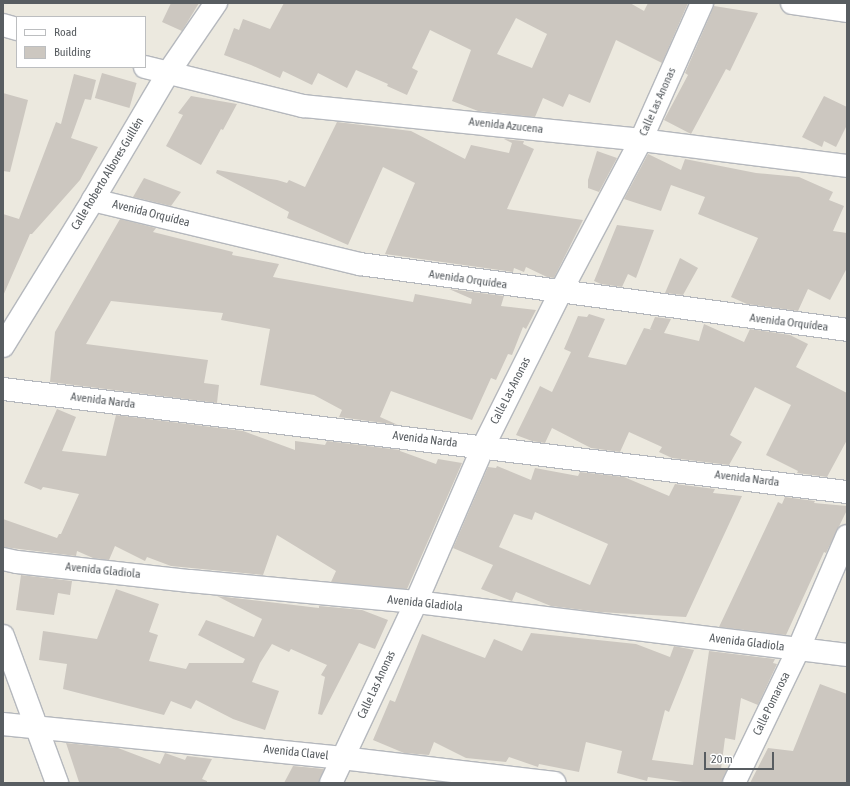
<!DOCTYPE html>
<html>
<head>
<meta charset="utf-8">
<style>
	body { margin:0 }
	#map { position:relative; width:850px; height:786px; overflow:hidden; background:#ece9df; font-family:"Asap Condensed",sans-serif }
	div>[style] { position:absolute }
	.building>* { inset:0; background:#ccc7c0; transform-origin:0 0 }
	.roads { filter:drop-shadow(1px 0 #b5b8bd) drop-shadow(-1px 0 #b5b8bd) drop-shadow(0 1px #b5b8bd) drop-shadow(0 -1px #b5b8bd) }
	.minor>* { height:22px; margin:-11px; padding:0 11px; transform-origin:11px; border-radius:11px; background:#fff }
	span { translate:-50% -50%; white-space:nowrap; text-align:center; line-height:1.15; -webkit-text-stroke:3px #fff; paint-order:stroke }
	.street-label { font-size:12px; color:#585d61 }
	.frame { position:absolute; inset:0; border:4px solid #585d61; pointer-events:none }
	.legend { position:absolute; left:16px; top:16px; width:130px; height:52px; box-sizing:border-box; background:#fff; border:1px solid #bcbec0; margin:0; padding:5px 7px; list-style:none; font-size:12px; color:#585d61 }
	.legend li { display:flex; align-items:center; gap:8px; height:20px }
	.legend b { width:20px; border:1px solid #bcbec0 }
	.scale { position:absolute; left:704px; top:752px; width:70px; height:18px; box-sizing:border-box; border:2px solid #585d61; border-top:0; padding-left:5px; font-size:12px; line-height:14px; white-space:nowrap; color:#585d61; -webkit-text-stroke:3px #fff; paint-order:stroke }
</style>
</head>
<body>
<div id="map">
	<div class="building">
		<div style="clip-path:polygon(171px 3px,199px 3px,182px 31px,162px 22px)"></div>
		<div style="clip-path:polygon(evenodd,284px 3px,630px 3px,644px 11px,648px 3px,688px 3px,662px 63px,616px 40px,590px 103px,569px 94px,563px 107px,543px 98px,535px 117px,478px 111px,452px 101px,471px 50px,430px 30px,412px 68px,418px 71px,407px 95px,387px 86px,388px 84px,356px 70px,347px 88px,318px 73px,312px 85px,283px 71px,280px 78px,251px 65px,224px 55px,234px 28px,239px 30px,243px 19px,270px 29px,284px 3px,516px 18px,547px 34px,532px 68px,497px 54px,516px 18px)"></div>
		<div style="clip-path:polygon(714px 6px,758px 13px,730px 71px,726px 69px,691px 134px,664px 120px,688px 75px,685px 73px)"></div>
		<div style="left:102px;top:73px;width:36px;height:26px;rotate:16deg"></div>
		<div style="clip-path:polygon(74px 74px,96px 80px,91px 100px,85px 99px,71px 138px,98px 147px,80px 180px,32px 234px,30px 234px,3px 296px,3px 214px,19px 219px,56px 122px,61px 124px)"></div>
		<div style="clip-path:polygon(3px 93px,28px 100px,10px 172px,3px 171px)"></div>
		<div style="clip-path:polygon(191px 96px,237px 104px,223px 130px,221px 129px,201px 165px,166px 146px,183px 115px,178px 113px)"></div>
		<div style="clip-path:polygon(824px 96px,847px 107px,847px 125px,836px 147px,824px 141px,822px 147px,802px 137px)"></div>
		<div style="clip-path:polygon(337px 122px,411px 131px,465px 159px,471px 145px,509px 153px,512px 143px,504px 139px,524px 141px,523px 144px,534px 149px,507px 209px,583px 220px,554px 278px,547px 277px,526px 267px,524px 272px,514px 268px,513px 272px,385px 254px,415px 183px,383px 167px,348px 245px,287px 218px,289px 212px,216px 173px,217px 170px,277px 180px,287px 183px,289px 180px,305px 187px)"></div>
		<div style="clip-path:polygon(597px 151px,617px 158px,599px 192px,588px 188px,588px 180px)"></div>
		<div style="clip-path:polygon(648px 154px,681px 170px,685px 159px,756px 173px,799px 177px,833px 192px,829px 200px,844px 206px,833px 231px,847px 233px,847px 268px,830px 300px,808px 289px,798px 311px,747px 304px,731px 297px,758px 238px,698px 214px,705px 197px,671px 185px,661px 211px,624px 199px)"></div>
		<div style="clip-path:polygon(144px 178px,181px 192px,171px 206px,133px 197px)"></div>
		<div style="clip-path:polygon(120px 219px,156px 228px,153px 232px,233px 252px,232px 255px,279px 264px,273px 277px,413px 302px,415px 294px,471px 304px,472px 299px,449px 289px,504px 296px,501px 306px,536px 310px,526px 329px,523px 327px,512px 355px,508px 354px,496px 380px,491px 378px,472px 420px,391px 391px,380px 417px,398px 425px,339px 417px,342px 410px,314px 395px,260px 385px,270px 329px,221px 320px,223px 313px,111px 301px,86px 344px,208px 360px,204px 383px,219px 385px,217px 403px,50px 382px,55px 332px)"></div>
		<div style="clip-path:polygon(617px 225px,654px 230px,636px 278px,628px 274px,622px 287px,601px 284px,594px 281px)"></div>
		<div style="clip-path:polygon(680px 258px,698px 268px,683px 295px,665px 293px)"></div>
		<div style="clip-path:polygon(589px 314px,605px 319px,588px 357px,626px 365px,644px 328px,653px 330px,650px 329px,655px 317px,671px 319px,664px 333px,699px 341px,704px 324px,744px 342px,750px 329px,790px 335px,808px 344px,796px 367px,847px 393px,847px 440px,827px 477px,797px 473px,798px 471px,766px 455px,791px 405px,755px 387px,730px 435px,742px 442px,729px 465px,672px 458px,659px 452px,662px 447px,629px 432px,620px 452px,591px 448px,552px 428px,545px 443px,532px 441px,516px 435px,540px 386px,552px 392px,571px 352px,564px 349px,578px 316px,587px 317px)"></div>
		<div style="clip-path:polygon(57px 409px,76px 417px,62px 451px,106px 456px,116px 415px,243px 431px,295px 450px,295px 441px,325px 445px,327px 441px,400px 450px,400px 451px,436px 464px,438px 459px,462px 463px,407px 589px,331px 582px,336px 571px,277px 535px,263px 575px,171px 566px,147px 557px,145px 561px,115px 546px,109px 560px,93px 558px,77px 551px,76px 556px,3px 547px,3px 519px,57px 538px,59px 534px,61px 534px,79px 494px,43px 487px,41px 490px,24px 483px)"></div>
		<div style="clip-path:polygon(evenodd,497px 466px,531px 480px,535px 468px,578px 476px,580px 472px,624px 477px,669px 496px,675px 484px,715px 489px,713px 493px,742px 496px,686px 617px,599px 612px,551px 606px,516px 592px,512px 601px,481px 589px,493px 565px,453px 548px,488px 467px,496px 468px,497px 466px,535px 512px,608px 544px,590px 585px,499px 547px,514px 514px,532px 520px,535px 512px)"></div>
		<div style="clip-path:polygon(785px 497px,815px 501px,814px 503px,847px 506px,847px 510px,826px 553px,824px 552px,786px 635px,719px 627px,778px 502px,782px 504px)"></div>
		<div style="clip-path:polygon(21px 575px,72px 581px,70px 595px,58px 593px,54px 615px,16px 610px)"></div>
		<div style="clip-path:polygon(116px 589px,159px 604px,149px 632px,158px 635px,149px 661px,186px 669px,189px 663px,243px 663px,245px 659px,198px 635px,206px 620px,254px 637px,262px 619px,217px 596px,319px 608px,319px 606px,362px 610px,388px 620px,375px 649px,359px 643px,322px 715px,318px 714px,325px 677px,321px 675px,327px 665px,291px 649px,289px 652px,272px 644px,260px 663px,252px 682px,279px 691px,265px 730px,233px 719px,196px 700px,191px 709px,171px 701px,164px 715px,63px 689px,67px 664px,39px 660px,43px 631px,97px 639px)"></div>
		<div style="clip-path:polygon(531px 633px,636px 644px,670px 657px,674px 646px,694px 650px,669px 712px,665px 710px,652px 760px,693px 765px,709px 651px,775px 659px,773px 663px,777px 664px,758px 705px,741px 698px,735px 740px,725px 738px,721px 769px,727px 770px,722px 783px,690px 783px,648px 777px,647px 781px,617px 773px,622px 751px,586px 742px,579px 772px,539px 764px,538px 767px,509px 757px,506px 762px,466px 758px,434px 742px,429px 755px,404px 753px,373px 740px,390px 700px,395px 702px,422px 634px,485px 658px,494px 639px,522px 651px)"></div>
		<div style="clip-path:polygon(820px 684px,847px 694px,847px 783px,750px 783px,768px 748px,793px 751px)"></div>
		<div style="clip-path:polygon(66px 743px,118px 748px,160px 764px,165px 753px,185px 760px,187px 756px,212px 759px,202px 779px,207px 781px,207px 783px,79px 782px)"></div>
		<div style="clip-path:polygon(293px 766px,324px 769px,319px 783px,284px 783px)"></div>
	</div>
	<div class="roads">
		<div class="minor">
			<div style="left:792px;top:3px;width:56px;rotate:8.3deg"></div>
			<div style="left:3px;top:25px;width:15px;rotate:16deg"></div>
			<div style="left:145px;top:67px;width:163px;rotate:13.9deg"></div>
			<div style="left:303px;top:106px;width:340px;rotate:5.7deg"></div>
			<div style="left:641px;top:140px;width:208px;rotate:7.2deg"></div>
			<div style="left:93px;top:200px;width:275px;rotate:13.5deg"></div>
			<div style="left:360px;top:264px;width:491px;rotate:7.7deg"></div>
			<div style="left:3px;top:346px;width:172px;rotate:-58.3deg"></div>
			<div style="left:93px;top:200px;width:147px;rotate:-59.4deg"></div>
			<div style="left:168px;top:73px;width:85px;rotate:-55.6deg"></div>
			<div style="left:3px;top:389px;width:850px;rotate:6.96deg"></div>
			<div style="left:3px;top:559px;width:14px;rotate:12deg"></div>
			<div style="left:17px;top:562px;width:174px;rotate:6.3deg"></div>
			<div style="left:190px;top:581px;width:227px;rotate:5.3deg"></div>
			<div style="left:416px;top:602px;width:434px;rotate:7deg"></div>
			<div style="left:3px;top:636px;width:157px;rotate:69.8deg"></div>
			<div style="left:3px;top:724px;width:341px;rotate:5.7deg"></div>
			<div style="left:342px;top:758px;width:214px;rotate:6.7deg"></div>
			<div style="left:331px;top:783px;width:200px;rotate:-64.8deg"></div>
			<div style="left:416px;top:602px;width:169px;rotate:-66.6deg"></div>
			<div style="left:483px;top:447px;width:172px;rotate:-63.4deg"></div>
			<div style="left:560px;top:293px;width:173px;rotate:-62.1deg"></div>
			<div style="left:641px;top:140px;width:150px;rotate:-66deg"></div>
			<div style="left:734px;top:783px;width:148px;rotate:-64.3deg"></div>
			<div style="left:798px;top:650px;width:124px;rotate:-66.7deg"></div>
		</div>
	</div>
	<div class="street-label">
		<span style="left:658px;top:102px;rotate:-66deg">Calle Las Anonas</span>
		<span style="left:506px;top:126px;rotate:6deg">Avenida Azucena</span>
		<span style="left:108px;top:174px;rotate:-59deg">Calle Roberto Albores Guillén</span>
		<span style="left:151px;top:214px;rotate:14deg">Avenida Orquídea</span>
		<span style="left:468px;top:280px;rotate:8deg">Avenida Orquídea</span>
		<span style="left:789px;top:323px;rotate:7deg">Avenida Orquídea</span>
		<span style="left:511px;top:391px;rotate:-63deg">Calle Las Anonas</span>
		<span style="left:103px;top:401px;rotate:7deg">Avenida Narda</span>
		<span style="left:425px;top:440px;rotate:7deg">Avenida Narda</span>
		<span style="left:747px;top:479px;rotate:7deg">Avenida Narda</span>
		<span style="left:103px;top:571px;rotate:6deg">Avenida Gladiola</span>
		<span style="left:425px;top:604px;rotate:6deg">Avenida Gladiola</span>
		<span style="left:747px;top:643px;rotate:7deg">Avenida Gladiola</span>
		<span style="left:377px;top:685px;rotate:-65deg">Calle Las Anonas</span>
		<span style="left:772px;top:704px;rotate:-64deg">Calle Pomarosa</span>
		<span style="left:296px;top:753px;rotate:6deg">Avenida Clavel</span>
	</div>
	<div class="frame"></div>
	<ul class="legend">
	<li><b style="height:5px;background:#fff"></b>Road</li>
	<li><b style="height:11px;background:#ccc7c0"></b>Building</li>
	</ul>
	<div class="scale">20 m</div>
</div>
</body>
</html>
